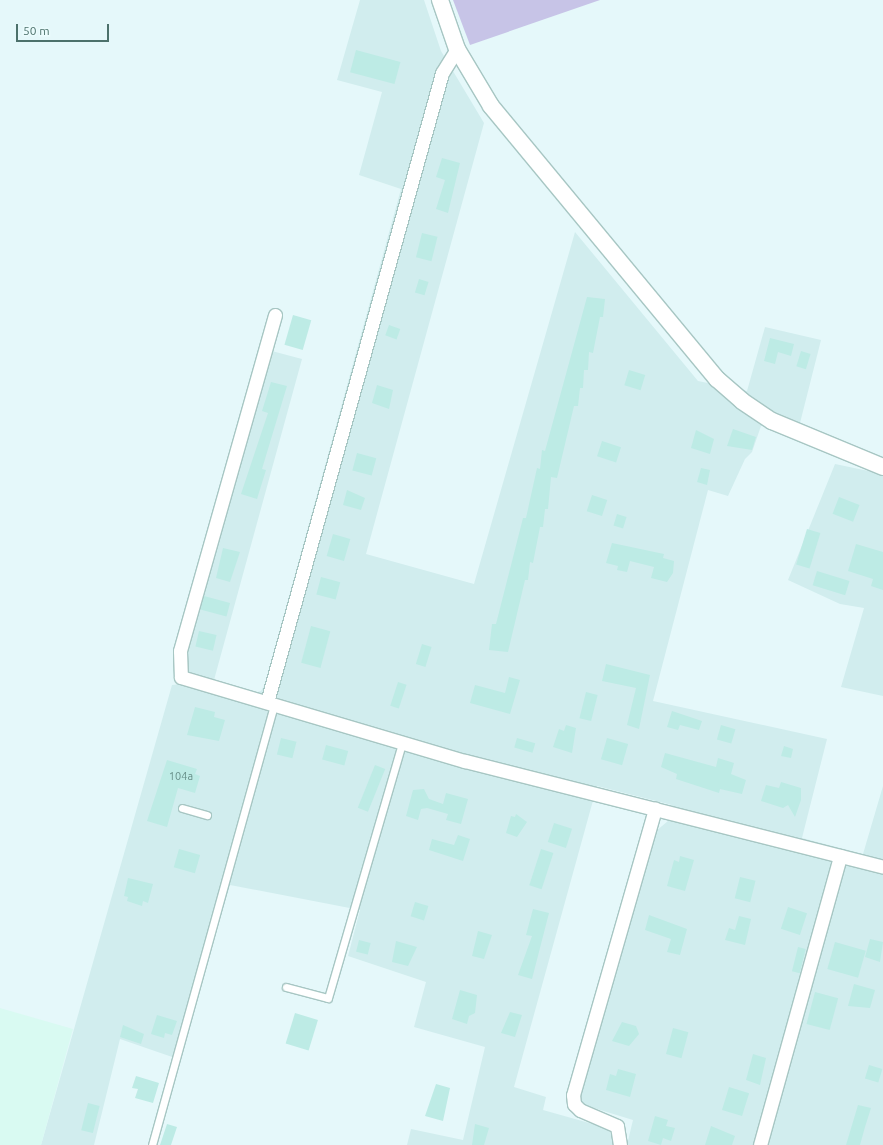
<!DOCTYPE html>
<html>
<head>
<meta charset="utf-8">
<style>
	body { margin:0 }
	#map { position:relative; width:883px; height:1145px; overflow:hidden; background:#e5f8fa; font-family:Ubuntu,sans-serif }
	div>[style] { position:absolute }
	.residential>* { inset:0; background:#d1edee }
	.commercial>* { inset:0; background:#d9faf2 }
	.green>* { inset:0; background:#c7c4e7 }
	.building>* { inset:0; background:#bdebe5; transform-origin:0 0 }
	.roads { filter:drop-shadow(1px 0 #a7c6c3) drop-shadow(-1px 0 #a7c6c3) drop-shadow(0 1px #a7c6c3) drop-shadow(0 -1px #a7c6c3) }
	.service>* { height:7px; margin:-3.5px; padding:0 3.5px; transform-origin:3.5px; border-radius:3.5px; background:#fff }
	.minor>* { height:13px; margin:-6.5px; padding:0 6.5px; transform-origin:6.5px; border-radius:6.5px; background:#fff }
	.tertiary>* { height:16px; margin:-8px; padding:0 8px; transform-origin:8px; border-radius:8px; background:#fff }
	span { translate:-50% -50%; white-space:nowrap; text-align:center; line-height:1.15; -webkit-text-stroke:3.5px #ebfcfd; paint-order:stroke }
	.number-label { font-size:11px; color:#68908a }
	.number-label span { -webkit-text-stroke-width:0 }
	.scale { position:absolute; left:16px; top:24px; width:93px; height:18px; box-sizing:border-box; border:2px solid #4c716b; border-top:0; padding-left:5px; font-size:12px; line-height:14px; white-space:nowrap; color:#4c716b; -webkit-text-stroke:3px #ebfcfd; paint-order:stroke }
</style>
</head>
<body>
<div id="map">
	<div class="residential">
		<div style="clip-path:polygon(360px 0,424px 0,441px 51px,484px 123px,366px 554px,474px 584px,575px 232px,698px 381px,747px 391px,765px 327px,821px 340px,800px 423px,761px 426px,752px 452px,745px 459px,728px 496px,708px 490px,653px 701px,827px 739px,802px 838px,863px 854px,883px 786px,883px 1145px,627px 1145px,633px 1120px,584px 1105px,579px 1097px,656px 831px,668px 821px,672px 805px,597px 786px,514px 1087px,546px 1097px,543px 1110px,607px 1128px,615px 1140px,613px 1145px,407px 1145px,411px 1129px,463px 1140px,485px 1047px,414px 1027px,426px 982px,348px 956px,360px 910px,230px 885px,178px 1059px,120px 1039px,94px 1145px,41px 1145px,172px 685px,182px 684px,185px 672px,183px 665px,268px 350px,302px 359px,214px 680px,254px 693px,261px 691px,265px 684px,401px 189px,359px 175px,382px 92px,337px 80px)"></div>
		<div style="clip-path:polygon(835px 464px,883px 474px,883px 696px,841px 687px,864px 608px,840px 604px,788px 580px)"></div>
	</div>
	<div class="commercial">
		<div style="clip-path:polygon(0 1008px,73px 1029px,41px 1145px,0 1145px)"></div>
	</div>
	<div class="green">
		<div style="clip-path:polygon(453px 0,600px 0,470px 45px)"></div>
	</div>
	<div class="building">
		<div style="left:356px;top:50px;width:46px;height:23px;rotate:15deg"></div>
		<div style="clip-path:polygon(442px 158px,460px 163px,448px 213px,436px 209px,445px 180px,436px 177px)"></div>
		<div style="left:422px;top:233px;width:16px;height:25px;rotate:14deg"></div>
		<div style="left:419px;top:279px;width:10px;height:14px;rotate:17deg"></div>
		<div style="clip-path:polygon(587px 297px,605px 299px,603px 317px,600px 317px,593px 353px,589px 352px,588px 370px,584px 370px,583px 388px,580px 388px,578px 406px,574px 406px,557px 478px,551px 477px,548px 509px,545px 509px,543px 527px,540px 527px,533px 563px,530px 562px,528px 580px,525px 580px,508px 652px,489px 650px,492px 624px,496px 624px,523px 518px,526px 518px,537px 468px,540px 469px,542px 450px,545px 451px)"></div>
		<div style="left:293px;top:315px;width:19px;height:31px;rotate:16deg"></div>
		<div style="left:389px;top:325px;width:12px;height:11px;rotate:20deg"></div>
		<div style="clip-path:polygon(770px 338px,794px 344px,791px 356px,778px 352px,775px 364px,764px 361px)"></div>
		<div style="left:801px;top:351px;width:10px;height:16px;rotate:17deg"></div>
		<div style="left:629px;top:370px;width:17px;height:16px;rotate:17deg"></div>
		<div style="clip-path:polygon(271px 382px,287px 386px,262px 469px,266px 470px,257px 499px,241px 494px,268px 413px,262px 411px)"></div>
		<div style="clip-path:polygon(377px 385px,393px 390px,389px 409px,372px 403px)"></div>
		<div style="clip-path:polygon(733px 429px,756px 437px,752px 450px,727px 446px)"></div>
		<div style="clip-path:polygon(696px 430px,714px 439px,710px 454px,691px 448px)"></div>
		<div style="left:602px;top:441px;width:20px;height:16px;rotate:18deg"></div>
		<div style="left:357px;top:453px;width:20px;height:18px;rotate:15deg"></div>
		<div style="clip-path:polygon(701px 468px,710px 470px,707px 485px,697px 482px)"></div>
		<div style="clip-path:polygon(347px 490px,365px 498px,361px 510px,343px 505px)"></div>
		<div style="left:592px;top:495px;width:16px;height:17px;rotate:18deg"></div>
		<div style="left:839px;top:497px;width:22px;height:18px;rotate:21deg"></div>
		<div style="left:617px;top:514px;width:10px;height:12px;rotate:17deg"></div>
		<div style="left:807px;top:529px;width:14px;height:37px;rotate:17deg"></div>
		<div style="left:333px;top:534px;width:18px;height:23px;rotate:16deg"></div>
		<div style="clip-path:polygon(612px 543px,664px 554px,663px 558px,674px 561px,673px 573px,667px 582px,651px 578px,654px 567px,630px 561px,627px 572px,617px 570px,618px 566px,606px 563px)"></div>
		<div style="clip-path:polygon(856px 544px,883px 552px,883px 590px,871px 586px,873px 579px,848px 571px)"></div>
		<div style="clip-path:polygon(223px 548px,240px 552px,230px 582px,216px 578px)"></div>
		<div style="left:817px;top:571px;width:34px;height:15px;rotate:17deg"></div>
		<div style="left:321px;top:577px;width:20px;height:18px;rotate:15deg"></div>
		<div style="left:204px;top:596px;width:27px;height:14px;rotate:15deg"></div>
		<div style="left:311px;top:626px;width:20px;height:38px;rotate:15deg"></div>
		<div style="left:199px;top:631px;width:18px;height:16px;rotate:13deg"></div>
		<div style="left:422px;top:644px;width:10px;height:21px;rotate:17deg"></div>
		<div style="clip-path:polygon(606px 664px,650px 675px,639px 729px,627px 725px,636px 688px,602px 681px)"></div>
		<div style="clip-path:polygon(509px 677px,520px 680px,510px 714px,470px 703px,475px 685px,505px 693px)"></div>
		<div style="left:398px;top:682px;width:9px;height:25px;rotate:18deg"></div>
		<div style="left:586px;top:692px;width:12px;height:27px;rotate:14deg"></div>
		<div style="clip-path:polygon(195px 707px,215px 712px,214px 717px,225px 720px,219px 741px,187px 735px)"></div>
		<div style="clip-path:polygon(672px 711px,702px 721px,699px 730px,680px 725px,678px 730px,667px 727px)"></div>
		<div style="clip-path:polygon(566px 725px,576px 728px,572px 753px,553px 747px,559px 729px,564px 731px)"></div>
		<div style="left:721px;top:725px;width:15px;height:15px;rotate:16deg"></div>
		<div style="left:281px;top:738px;width:16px;height:17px;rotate:14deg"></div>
		<div style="left:517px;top:738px;width:19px;height:10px;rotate:16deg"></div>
		<div style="left:607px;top:738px;width:22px;height:22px;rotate:16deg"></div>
		<div style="left:326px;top:745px;width:23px;height:15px;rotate:15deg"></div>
		<div style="clip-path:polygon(784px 746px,793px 749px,791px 758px,781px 756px)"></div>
		<div style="clip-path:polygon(665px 753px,716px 767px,718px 758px,734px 763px,731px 774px,746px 780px,742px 794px,720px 789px,719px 793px,676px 779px,677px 774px,661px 767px)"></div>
		<div style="clip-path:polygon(167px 760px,197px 769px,195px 774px,200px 776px,195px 793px,178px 788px,167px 827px,147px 821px)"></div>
		<div style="left:375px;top:765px;width:11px;height:46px;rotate:22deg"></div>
		<div style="clip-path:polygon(781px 782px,801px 788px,801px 800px,795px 817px,788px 805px,783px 808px,761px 801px,766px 785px,779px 788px)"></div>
		<div style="clip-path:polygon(424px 789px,429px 799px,443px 804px,446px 793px,468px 799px,461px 824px,446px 820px,448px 814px,427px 808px,421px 809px,418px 820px,406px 816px,413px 790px)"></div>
		<div style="clip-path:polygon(516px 814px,527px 822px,517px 837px,506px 833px,511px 816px,515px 817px)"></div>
		<div style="left:554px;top:823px;width:19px;height:20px;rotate:18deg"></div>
		<div style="clip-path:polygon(458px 835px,470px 839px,463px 861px,429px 850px,432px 839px,454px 845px)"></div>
		<div style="left:179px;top:849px;width:22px;height:19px;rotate:16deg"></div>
		<div style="left:541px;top:849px;width:13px;height:38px;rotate:18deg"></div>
		<div style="clip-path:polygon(680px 856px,694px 860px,685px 891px,667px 886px,674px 860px,679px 862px)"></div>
		<div style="left:740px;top:877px;width:16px;height:22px;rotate:14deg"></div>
		<div style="clip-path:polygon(128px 878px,153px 884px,148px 903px,143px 901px,142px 906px,127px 901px,128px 897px,124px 896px)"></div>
		<div style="left:415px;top:902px;width:14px;height:15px;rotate:17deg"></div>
		<div style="left:788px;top:907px;width:20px;height:23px;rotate:18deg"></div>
		<div style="clip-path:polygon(533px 909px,549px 913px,532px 979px,518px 975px,532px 936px,526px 935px)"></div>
		<div style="clip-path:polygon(649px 915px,687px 929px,680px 955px,667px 952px,671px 939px,645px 930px)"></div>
		<div style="clip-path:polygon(739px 916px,751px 919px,745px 945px,725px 940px,729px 928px,735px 930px)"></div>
		<div style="clip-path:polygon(478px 931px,492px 935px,484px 959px,472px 956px)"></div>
		<div style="clip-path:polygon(870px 939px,883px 942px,880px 962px,865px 957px)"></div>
		<div style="left:359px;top:940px;width:12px;height:12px;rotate:14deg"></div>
		<div style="clip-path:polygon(396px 941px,417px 947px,408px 966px,392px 962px)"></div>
		<div style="left:835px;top:942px;width:32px;height:28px;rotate:16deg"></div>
		<div style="left:798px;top:947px;width:8px;height:25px;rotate:14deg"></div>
		<div style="clip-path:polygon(854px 984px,875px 990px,870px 1008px,848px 1006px)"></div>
		<div style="clip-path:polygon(460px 990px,477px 995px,475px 1013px,469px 1016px,467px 1024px,452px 1019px)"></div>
		<div style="left:815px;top:992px;width:24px;height:33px;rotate:15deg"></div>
		<div style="clip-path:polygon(510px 1012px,522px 1015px,515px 1037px,501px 1033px)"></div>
		<div style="left:295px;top:1013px;width:24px;height:32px;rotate:17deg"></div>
		<div style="clip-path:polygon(157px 1015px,177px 1021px,172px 1035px,165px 1033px,164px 1038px,151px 1034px)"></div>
		<div style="clip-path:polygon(622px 1022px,636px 1026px,639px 1034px,629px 1046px,612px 1041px)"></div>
		<div style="clip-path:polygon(123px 1025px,144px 1034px,141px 1044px,120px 1037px)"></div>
		<div style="left:673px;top:1028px;width:16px;height:27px;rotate:15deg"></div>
		<div style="clip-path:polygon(753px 1054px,766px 1058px,760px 1085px,746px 1080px)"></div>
		<div style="left:869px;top:1065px;width:14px;height:14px;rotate:17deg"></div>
		<div style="clip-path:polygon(618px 1069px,636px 1074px,630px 1097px,606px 1090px,610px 1074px,616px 1076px)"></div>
		<div style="clip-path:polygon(136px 1076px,159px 1083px,153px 1103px,135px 1098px,138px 1089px,132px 1088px)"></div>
		<div style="clip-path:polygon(436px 1084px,450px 1088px,443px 1121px,425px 1116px)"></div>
		<div style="left:729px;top:1087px;width:21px;height:24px;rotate:17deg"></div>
		<div style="left:88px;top:1103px;width:12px;height:28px;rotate:14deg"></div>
		<div style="clip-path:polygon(858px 1105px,871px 1108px,865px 1127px,860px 1145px,846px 1145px)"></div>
		<div style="clip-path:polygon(655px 1116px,668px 1120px,666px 1126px,675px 1128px,671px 1141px,663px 1138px,661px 1145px,648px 1141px)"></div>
		<div style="clip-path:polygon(167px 1124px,177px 1127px,171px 1145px,160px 1145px)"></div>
		<div style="clip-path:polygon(475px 1124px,489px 1128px,484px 1145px,472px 1145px)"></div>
		<div style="clip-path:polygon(711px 1126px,735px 1136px,732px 1145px,705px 1145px)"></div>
	</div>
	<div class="roads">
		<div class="service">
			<div style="left:182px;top:808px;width:26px;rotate:16deg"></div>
			<div style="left:286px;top:987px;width:43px;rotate:14.7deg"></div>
			<div style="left:328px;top:998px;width:266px;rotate:-73.8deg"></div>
			<div style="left:152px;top:1145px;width:457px;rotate:-74.5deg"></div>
		</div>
		<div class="minor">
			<div style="left:275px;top:315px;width:349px;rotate:105.8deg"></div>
			<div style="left:180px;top:651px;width:26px;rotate:88deg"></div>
			<div style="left:181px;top:677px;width:296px;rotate:16.5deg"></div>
			<div style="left:465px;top:761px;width:431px;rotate:14.2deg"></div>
			<div style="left:267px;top:702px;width:653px;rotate:-74.45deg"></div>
			<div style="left:442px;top:73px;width:28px;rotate:-58deg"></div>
			<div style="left:620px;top:1145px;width:19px;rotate:-99deg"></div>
			<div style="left:617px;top:1126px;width:40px;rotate:-156.6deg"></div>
			<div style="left:580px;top:1110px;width:8px;rotate:-135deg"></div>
			<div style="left:574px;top:1104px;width:9px;rotate:-96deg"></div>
			<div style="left:573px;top:1095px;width:298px;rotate:-74deg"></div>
			<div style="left:760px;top:1145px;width:300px;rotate:-74.5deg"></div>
		</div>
		<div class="tertiary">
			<div style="left:440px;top:0;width:52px;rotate:70.9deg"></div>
			<div style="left:457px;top:49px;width:66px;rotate:59.2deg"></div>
			<div style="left:491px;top:106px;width:354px;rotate:50.4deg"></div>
			<div style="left:717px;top:379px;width:33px;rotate:41deg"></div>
			<div style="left:742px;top:401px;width:36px;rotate:34deg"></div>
			<div style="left:772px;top:421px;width:120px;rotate:22.5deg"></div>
		</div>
	</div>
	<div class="number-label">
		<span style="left:181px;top:776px">104a</span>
	</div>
	<div class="scale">50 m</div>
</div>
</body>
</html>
